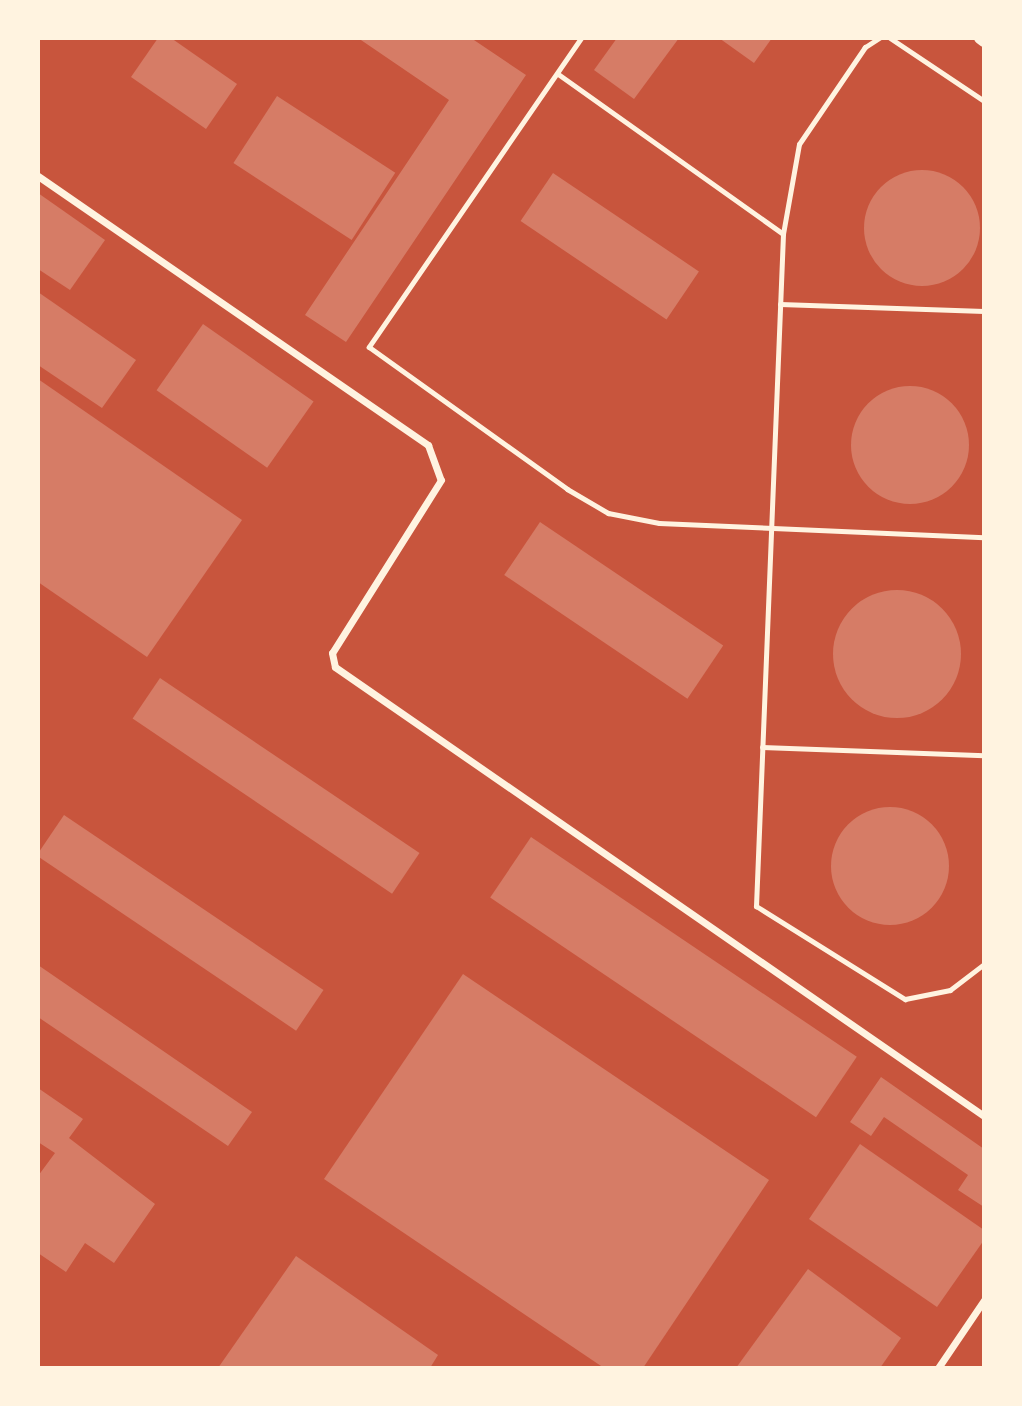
<!DOCTYPE html>
<html>
<head>
<meta charset="utf-8">
<style>
	body { margin:0 }
	#map { position:relative; width:1022px; height:1406px; overflow:hidden; background:#c8553d; font-family:"Asap Condensed",sans-serif }
	div>[style] { position:absolute }
	.building>* { inset:0; background:#d67c66; transform-origin:0 0 }
	.round { border-radius:50% }
	.service>* { height:5px; margin:-2.5px; padding:0 2.5px; transform-origin:2.5px; border-radius:2.5px; background:#fff3e0 }
	.minor>* { height:7px; margin:-3.5px; padding:0 3.5px; transform-origin:3.5px; border-radius:3.5px; background:#fff3e0 }
	.tertiary>* { height:12px; margin:-6px; padding:0 6px; transform-origin:6px; border-radius:6px; background:#fff3e0 }
	span { translate:-50% -50%; white-space:nowrap; text-align:center; line-height:1.15; -webkit-text-stroke:7px #fff3e0; paint-order:stroke }
	.frame { position:absolute; inset:0; border:40px solid #fff3e0; pointer-events:none }
</style>
</head>
<body>
<div id="map">
	<div class="building">
		<div style="clip-path:polygon(158px 38px,171px 38px,237px 84px,206px 129px,131px 77px)"></div>
		<div style="clip-path:polygon(358px 38px,471px 38px,526px 75px,346px 342px,305px 315px,449px 100px)"></div>
		<div style="clip-path:polygon(617px 38px,679px 38px,634px 99px,594px 70px)"></div>
		<div style="clip-path:polygon(719px 38px,772px 38px,754px 63px)"></div>
		<div style="left:277px;top:96px;width:141px;height:80px;rotate:33deg"></div>
		<div class="round" style="left:864px;top:170px;width:116px;height:116px"></div>
		<div style="left:553px;top:173px;width:176px;height:58px;rotate:34deg"></div>
		<div style="clip-path:polygon(38px 193px,105px 240px,70px 290px,38px 269px)"></div>
		<div style="clip-path:polygon(38px 292px,136px 360px,102px 408px,38px 365px)"></div>
		<div style="left:203px;top:324px;width:135px;height:81px;rotate:35deg"></div>
		<div style="clip-path:polygon(38px 379px,242px 520px,147px 657px,38px 582px)"></div>
		<div class="round" style="left:851px;top:386px;width:118px;height:118px"></div>
		<div style="left:540px;top:522px;width:221px;height:64px;rotate:34deg"></div>
		<div class="round" style="left:833px;top:590px;width:128px;height:128px"></div>
		<div style="left:160px;top:678px;width:313px;height:49px;rotate:34deg"></div>
		<div class="round" style="left:831px;top:807px;width:118px;height:118px"></div>
		<div style="left:64px;top:815px;width:313px;height:49px;rotate:34deg"></div>
		<div style="left:531px;top:837px;width:393px;height:73px;rotate:34deg"></div>
		<div style="clip-path:polygon(38px 965px,252px 1112px,228px 1146px,38px 1017px)"></div>
		<div style="clip-path:polygon(463px 974px,769px 1180px,643px 1368px,604px 1368px,324px 1179px)"></div>
		<div style="clip-path:polygon(881px 1077px,984px 1149px,984px 1207px,958px 1190px,968px 1175px,884px 1117px,871px 1136px,850px 1122px)"></div>
		<div style="clip-path:polygon(38px 1088px,83px 1119px,69px 1138px,155px 1204px,114px 1263px,85px 1243px,66px 1272px,38px 1253px,38px 1176px,55px 1153px,38px 1142px)"></div>
		<div style="clip-path:polygon(860px 1144px,984px 1230px,984px 1240px,937px 1307px,809px 1219px)"></div>
		<div style="clip-path:polygon(296px 1256px,438px 1355px,430px 1368px,218px 1368px)"></div>
		<div style="clip-path:polygon(808px 1269px,901px 1338px,880px 1368px,736px 1368px)"></div>
	</div>
	<div class="service">
		<div style="left:581px;top:38px;width:375px;rotate:124.5deg"></div>
		<div style="left:369px;top:347px;width:244px;rotate:35.6deg"></div>
		<div style="left:567px;top:489px;width:48px;rotate:30.3deg"></div>
		<div style="left:608px;top:513px;width:52px;rotate:11.1deg"></div>
		<div style="left:659px;top:523px;width:325px;rotate:2.5deg"></div>
		<div style="left:879px;top:38px;width:17px;rotate:147deg"></div>
		<div style="left:865px;top:47px;width:117px;rotate:124.2deg"></div>
		<div style="left:799px;top:144px;width:91px;rotate:100.1deg"></div>
		<div style="left:783px;top:234px;width:673px;rotate:92.3deg"></div>
		<div style="left:756px;top:906px;width:176px;rotate:32deg"></div>
		<div style="left:905px;top:999px;width:46px;rotate:-11.3deg"></div>
		<div style="left:950px;top:990px;width:43px;rotate:-37.4deg"></div>
		<div style="left:890px;top:38px;width:113px;rotate:33.8deg"></div>
		<div style="left:558px;top:74px;width:276px;rotate:35.4deg"></div>
		<div style="left:780px;top:304px;width:204px;rotate:2deg"></div>
		<div style="left:762px;top:747px;width:222px;rotate:2.1deg"></div>
	</div>
	<div class="minor">
		<div style="left:38px;top:176px;width:474px;rotate:34.6deg"></div>
		<div style="left:428px;top:445px;width:37px;rotate:70deg"></div>
		<div style="left:441px;top:480px;width:204px;rotate:122.2deg"></div>
		<div style="left:332px;top:653px;width:14px;rotate:78deg"></div>
		<div style="left:335px;top:667px;width:789px;rotate:34.68deg"></div>
		<div style="left:938px;top:1368px;width:82px;rotate:-55.9deg"></div>
	</div>
	<div class="tertiary">
		<div style="left:980px;top:38px;width:5px;rotate:37deg"></div>
	</div>
	<div class="frame"></div>
</div>
</body>
</html>
